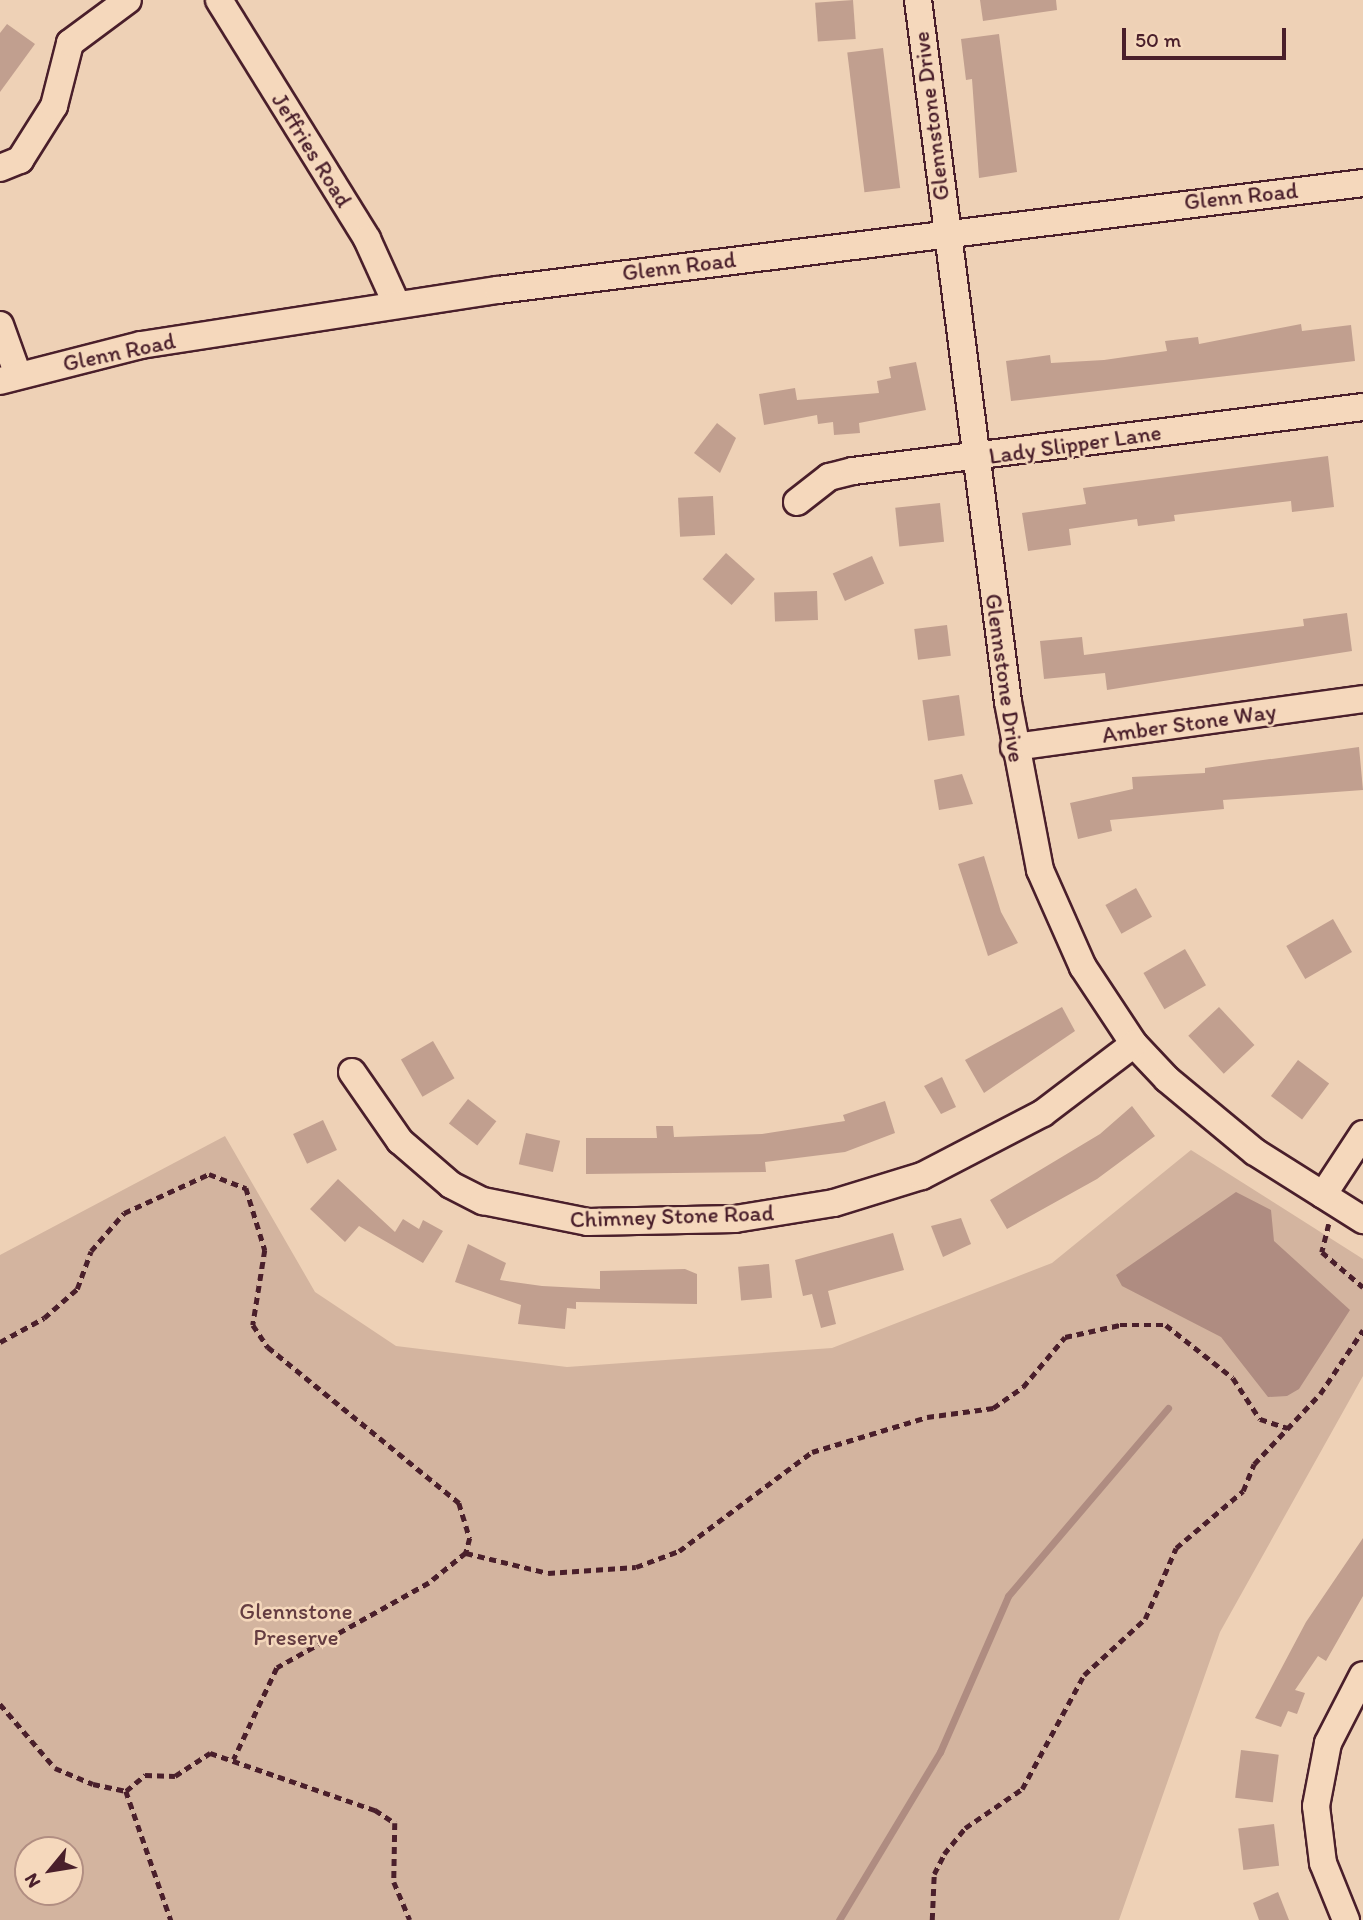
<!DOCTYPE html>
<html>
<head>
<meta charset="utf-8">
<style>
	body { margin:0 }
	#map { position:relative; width:1363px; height:1920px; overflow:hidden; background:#eed1b6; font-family:Itim,sans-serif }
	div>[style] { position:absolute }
	.green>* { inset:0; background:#d3b49f }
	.water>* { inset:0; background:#af8c81 }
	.stream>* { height:7px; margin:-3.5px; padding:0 3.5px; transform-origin:3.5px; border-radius:3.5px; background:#af8c81 }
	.building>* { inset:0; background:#c19f8f; transform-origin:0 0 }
	.path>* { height:4.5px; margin-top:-2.25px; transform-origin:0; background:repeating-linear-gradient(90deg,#4a1f2b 0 7px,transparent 0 12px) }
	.roads { filter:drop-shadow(2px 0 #4a1f2b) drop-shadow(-2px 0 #4a1f2b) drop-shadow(0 2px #4a1f2b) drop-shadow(0 -2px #4a1f2b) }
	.minor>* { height:26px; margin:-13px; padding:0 13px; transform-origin:13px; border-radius:13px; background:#f5d8bc }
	span { translate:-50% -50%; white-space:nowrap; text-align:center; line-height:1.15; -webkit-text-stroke:5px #f5d8bc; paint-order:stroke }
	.street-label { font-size:23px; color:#4a1f2b }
	.park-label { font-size:23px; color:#653d42 }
	.north { position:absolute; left:14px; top:1836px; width:70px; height:70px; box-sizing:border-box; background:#f5d8bc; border:2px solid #b18e82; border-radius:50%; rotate:240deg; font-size:19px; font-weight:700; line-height:28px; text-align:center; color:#4a1f2b }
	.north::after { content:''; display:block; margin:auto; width:24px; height:32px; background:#4a1f2b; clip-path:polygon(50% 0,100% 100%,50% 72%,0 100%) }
	.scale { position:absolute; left:1122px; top:28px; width:164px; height:32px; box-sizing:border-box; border:4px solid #4a1f2b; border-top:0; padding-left:9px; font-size:21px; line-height:24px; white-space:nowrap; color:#4a1f2b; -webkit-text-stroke:5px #f5d8bc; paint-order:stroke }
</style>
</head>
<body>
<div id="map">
	<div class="green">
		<div style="clip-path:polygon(evenodd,225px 1136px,315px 1292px,396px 1346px,567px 1367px,832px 1348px,1052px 1263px,1191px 1150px,1363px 1259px,1363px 1376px,1220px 1632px,1119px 1920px,0 1920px,0 1255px,225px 1136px,28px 1850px,70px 1850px,70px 1892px,28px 1892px,28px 1850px)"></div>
	</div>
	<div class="water">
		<div style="clip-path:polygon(1236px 1192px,1271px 1210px,1274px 1241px,1350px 1310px,1299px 1389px,1287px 1396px,1268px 1397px,1221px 1337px,1122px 1286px,1116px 1275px)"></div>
	</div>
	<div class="stream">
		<div style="left:839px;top:1920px;width:196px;rotate:-59deg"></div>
		<div style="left:940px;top:1752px;width:170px;rotate:-66.4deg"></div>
		<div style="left:1008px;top:1596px;width:247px;rotate:-49.6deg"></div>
	</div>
	<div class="building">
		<div style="left:853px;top:0;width:39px;height:38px;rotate:86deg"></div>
		<div style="clip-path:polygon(980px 0,1056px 0,1057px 10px,983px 21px)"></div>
		<div style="clip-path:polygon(7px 24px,35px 44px,0 92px,0 33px)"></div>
		<div style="clip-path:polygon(999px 34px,1017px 172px,979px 178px,972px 79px,966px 80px,961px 39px)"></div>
		<div style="left:883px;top:48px;width:141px;height:36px;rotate:83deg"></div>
		<div style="clip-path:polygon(1301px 324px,1302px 331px,1351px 325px,1355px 361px,1011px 401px,1006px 361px,1050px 355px,1051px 363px,1104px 360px,1167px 351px,1165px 341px,1198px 337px,1199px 344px)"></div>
		<div style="clip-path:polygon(916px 362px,926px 410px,859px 423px,860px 433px,834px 435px,833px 422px,818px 424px,817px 415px,764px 425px,759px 394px,795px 388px,797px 400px,879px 393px,877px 381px,891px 378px,889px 367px)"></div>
		<div style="clip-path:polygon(717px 423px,736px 438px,720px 473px,694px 453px)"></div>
		<div style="clip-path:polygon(1328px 456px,1334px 507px,1292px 512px,1291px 501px,1174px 515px,1175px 521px,1138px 526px,1137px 519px,1069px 529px,1071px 545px,1028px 551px,1022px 513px,1086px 504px,1083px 488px)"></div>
		<div style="left:713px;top:496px;width:39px;height:35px;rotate:87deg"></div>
		<div style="left:940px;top:503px;width:39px;height:45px;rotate:84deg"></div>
		<div style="left:726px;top:553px;width:39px;height:35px;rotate:42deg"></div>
		<div style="left:872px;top:556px;width:30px;height:43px;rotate:66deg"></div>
		<div style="left:817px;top:591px;width:29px;height:43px;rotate:88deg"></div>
		<div style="clip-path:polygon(1347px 613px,1352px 651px,1107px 690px,1105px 673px,1044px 679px,1040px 641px,1082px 637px,1084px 655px,1304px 626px,1303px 619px)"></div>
		<div style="left:947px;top:625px;width:31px;height:33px;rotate:83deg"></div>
		<div style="left:959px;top:695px;width:41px;height:37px;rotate:82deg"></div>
		<div style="clip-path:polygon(1359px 747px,1363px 790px,1223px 800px,1224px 809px,1110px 820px,1112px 831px,1078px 839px,1070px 803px,1133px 789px,1132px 777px,1205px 773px,1205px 768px)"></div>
		<div style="clip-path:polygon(962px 774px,973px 804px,939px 810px,934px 780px)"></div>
		<div style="clip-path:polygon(984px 856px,1001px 912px,1018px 943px,988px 956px,958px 864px)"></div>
		<div style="left:1136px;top:888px;width:33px;height:35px;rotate:61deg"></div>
		<div style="left:1333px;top:919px;width:38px;height:54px;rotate:60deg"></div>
		<div style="left:1185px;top:949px;width:42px;height:48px;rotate:60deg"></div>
		<div style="clip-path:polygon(1062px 1007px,1075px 1031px,984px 1093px,965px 1060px)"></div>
		<div style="left:1219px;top:1007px;width:52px;height:42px;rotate:47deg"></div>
		<div style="left:433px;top:1041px;width:43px;height:37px;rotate:60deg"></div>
		<div style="left:1298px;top:1060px;width:39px;height:45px;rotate:37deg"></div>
		<div style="clip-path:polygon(942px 1077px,956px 1107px,941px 1114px,924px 1086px)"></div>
		<div style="left:468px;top:1099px;width:36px;height:31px;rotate:38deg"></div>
		<div style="clip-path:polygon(885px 1101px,895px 1133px,845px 1152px,765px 1162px,766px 1172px,586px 1174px,586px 1138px,657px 1138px,656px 1126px,673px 1126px,674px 1137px,762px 1134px,845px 1121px,843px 1115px)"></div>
		<div style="clip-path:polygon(1132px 1106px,1155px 1136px,1097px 1179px,1007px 1229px,990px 1200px,1100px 1134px)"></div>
		<div style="left:323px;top:1120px;width:33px;height:33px;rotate:65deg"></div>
		<div style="left:526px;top:1133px;width:35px;height:32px;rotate:13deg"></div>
		<div style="clip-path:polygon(338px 1179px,395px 1232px,403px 1219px,419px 1229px,423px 1220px,443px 1231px,423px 1263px,359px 1226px,345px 1242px,310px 1209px)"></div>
		<div style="clip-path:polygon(961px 1218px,971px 1244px,943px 1257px,931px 1226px)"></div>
		<div style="clip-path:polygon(893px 1233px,904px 1270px,828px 1291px,836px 1324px,821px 1328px,812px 1294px,803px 1296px,795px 1260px)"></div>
		<div style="clip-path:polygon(468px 1244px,506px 1263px,500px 1280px,542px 1286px,600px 1289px,600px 1271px,685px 1269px,697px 1274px,697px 1304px,576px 1302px,576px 1309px,567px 1308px,565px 1329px,518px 1324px,521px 1305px,455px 1282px)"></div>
		<div style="left:769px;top:1264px;width:34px;height:31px;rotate:85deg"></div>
		<div style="clip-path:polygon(1363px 1538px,1363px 1596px,1326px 1661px,1318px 1656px,1295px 1690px,1305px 1693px,1297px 1714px,1288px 1711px,1281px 1727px,1255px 1718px,1306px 1622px)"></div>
		<div style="left:1241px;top:1750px;width:38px;height:48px;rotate:7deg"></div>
		<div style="left:1274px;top:1824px;width:42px;height:36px;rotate:83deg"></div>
		<div style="clip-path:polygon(1278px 1892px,1289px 1920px,1259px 1920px,1253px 1903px)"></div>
	</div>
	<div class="path">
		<div style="left:1329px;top:1224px;width:29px;rotate:104deg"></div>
		<div style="left:1322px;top:1252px;width:54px;rotate:40.5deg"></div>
		<div style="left:0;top:1342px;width:50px;rotate:-28.6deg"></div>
		<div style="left:44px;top:1318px;width:44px;rotate:-41.3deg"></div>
		<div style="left:77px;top:1289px;width:40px;rotate:-69.8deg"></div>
		<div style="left:91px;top:1251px;width:50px;rotate:-49deg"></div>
		<div style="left:124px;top:1213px;width:94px;rotate:-24.6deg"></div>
		<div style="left:209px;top:1174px;width:40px;rotate:21deg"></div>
		<div style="left:246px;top:1188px;width:65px;rotate:73deg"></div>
		<div style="left:265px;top:1250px;width:76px;rotate:99.1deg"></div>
		<div style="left:253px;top:1325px;width:27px;rotate:56deg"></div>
		<div style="left:268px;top:1347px;width:247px;rotate:39.2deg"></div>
		<div style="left:459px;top:1503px;width:37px;rotate:73deg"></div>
		<div style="left:470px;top:1538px;width:16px;rotate:105deg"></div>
		<div style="left:466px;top:1553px;width:48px;rotate:141deg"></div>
		<div style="left:429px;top:1583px;width:174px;rotate:150.8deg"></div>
		<div style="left:277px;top:1668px;width:101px;rotate:115.3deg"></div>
		<div style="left:466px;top:1553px;width:84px;rotate:13.7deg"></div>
		<div style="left:548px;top:1573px;width:88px;rotate:-3.9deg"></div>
		<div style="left:636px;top:1567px;width:46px;rotate:-20.4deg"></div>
		<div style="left:679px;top:1551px;width:166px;rotate:-36.7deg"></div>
		<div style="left:812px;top:1452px;width:120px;rotate:-16.9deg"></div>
		<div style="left:927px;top:1417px;width:67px;rotate:-7.8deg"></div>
		<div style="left:993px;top:1408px;width:37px;rotate:-35deg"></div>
		<div style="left:1023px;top:1387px;width:65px;rotate:-50deg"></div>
		<div style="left:1065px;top:1337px;width:56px;rotate:-12.3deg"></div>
		<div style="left:1120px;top:1325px;width:46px"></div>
		<div style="left:1166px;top:1325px;width:85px;rotate:38.3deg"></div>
		<div style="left:1233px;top:1378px;width:49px;rotate:56.6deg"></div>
		<div style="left:1260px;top:1419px;width:29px;rotate:18deg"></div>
		<div style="left:0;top:1704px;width:84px;rotate:49.3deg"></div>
		<div style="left:55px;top:1768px;width:41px;rotate:22.8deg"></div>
		<div style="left:93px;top:1784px;width:34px;rotate:12deg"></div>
		<div style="left:126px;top:1791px;width:25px;rotate:-40deg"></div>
		<div style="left:145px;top:1775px;width:30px;rotate:2deg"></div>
		<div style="left:175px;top:1776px;width:42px;rotate:-33.3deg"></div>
		<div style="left:210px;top:1753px;width:175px;rotate:19.1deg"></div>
		<div style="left:375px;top:1810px;width:24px;rotate:33deg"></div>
		<div style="left:395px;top:1823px;width:59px;rotate:91deg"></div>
		<div style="left:394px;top:1882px;width:41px;rotate:67.2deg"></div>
		<div style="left:126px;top:1791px;width:137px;rotate:70.8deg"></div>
		<div style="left:932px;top:1920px;width:46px;rotate:-87.5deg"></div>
		<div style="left:934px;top:1874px;width:22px;rotate:-63deg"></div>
		<div style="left:944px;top:1854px;width:33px;rotate:-51deg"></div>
		<div style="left:965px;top:1828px;width:69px;rotate:-34.4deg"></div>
		<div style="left:1022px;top:1789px;width:130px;rotate:-61.5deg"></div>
		<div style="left:1084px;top:1675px;width:83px;rotate:-42.6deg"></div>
		<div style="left:1145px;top:1619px;width:77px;rotate:-66.4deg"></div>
		<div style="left:1176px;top:1548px;width:88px;rotate:-40.4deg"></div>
		<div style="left:1243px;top:1491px;width:29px;rotate:-68deg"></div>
		<div style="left:1254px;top:1464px;width:96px;rotate:-46.7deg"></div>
		<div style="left:1320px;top:1394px;width:77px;rotate:-56.1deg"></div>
	</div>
	<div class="roads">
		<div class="minor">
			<div style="left:219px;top:0;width:281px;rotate:58.2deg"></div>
			<div style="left:367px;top:239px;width:72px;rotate:65.6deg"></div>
			<div style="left:918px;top:0;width:708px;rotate:82.69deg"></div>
			<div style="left:1008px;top:702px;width:171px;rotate:79.2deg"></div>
			<div style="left:1040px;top:870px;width:106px;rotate:66.1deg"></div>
			<div style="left:1083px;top:967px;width:92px;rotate:56.5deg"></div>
			<div style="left:1134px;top:1044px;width:48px;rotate:46.7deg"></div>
			<div style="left:1167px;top:1079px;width:114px;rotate:39.7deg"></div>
			<div style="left:1255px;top:1152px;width:128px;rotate:32.2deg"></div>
			<div style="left:0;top:168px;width:22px;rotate:-22deg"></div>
			<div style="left:20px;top:160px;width:64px;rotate:-57.8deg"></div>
			<div style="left:54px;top:106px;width:65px;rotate:-75.7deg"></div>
			<div style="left:70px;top:43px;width:72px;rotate:-36.6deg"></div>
			<div style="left:0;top:325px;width:53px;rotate:70.2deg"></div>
			<div style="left:0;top:381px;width:146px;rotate:-14.3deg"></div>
			<div style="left:141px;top:345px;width:361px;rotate:-8.8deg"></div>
			<div style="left:498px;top:290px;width:872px;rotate:-7.05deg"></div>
			<div style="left:797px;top:502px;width:41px;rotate:-38deg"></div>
			<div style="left:829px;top:477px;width:25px;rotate:-14deg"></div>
			<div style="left:853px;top:471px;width:514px;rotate:-7.15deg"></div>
			<div style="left:1014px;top:747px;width:352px;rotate:-7.8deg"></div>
			<div style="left:352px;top:1072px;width:84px;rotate:55.2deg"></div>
			<div style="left:400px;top:1141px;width:67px;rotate:40.8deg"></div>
			<div style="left:451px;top:1185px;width:36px;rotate:27deg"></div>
			<div style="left:483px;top:1201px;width:107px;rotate:11.3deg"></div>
			<div style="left:588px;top:1222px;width:147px;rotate:-1.2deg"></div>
			<div style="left:735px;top:1219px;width:100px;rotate:-9.2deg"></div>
			<div style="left:834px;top:1203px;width:92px;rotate:-17.1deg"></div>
			<div style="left:922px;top:1176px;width:136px;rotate:-27.5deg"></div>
			<div style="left:1043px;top:1113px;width:114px;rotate:-37.2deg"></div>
			<div style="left:1323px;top:1195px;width:73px;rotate:-56.7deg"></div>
			<div style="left:1346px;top:1920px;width:61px;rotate:-112deg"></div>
			<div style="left:1323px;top:1863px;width:57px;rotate:-97deg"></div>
			<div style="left:1316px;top:1806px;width:64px;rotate:-79.2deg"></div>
			<div style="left:1328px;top:1743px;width:76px;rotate:-62.8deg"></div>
		</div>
	</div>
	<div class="street-label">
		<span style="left:931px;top:116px;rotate:-97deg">Glennstone Drive</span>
		<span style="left:312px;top:150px;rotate:58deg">Jeffries Road</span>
		<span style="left:1241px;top:196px;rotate:-6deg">Glenn Road</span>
		<span style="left:679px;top:266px;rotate:-7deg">Glenn Road</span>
		<span style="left:119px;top:352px;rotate:-12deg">Glenn Road</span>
		<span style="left:1075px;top:444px;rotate:-8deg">Lady Slipper Lane</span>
		<span style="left:1005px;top:678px;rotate:82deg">Glennstone Drive</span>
		<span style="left:1189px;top:723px;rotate:-8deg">Amber Stone Way</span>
		<span style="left:672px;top:1216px;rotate:-2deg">Chimney Stone Road</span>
	</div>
	<div class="park-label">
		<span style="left:296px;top:1624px">Glennstone<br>Preserve</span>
	</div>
	<div class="north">N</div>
	<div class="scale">50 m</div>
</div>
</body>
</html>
